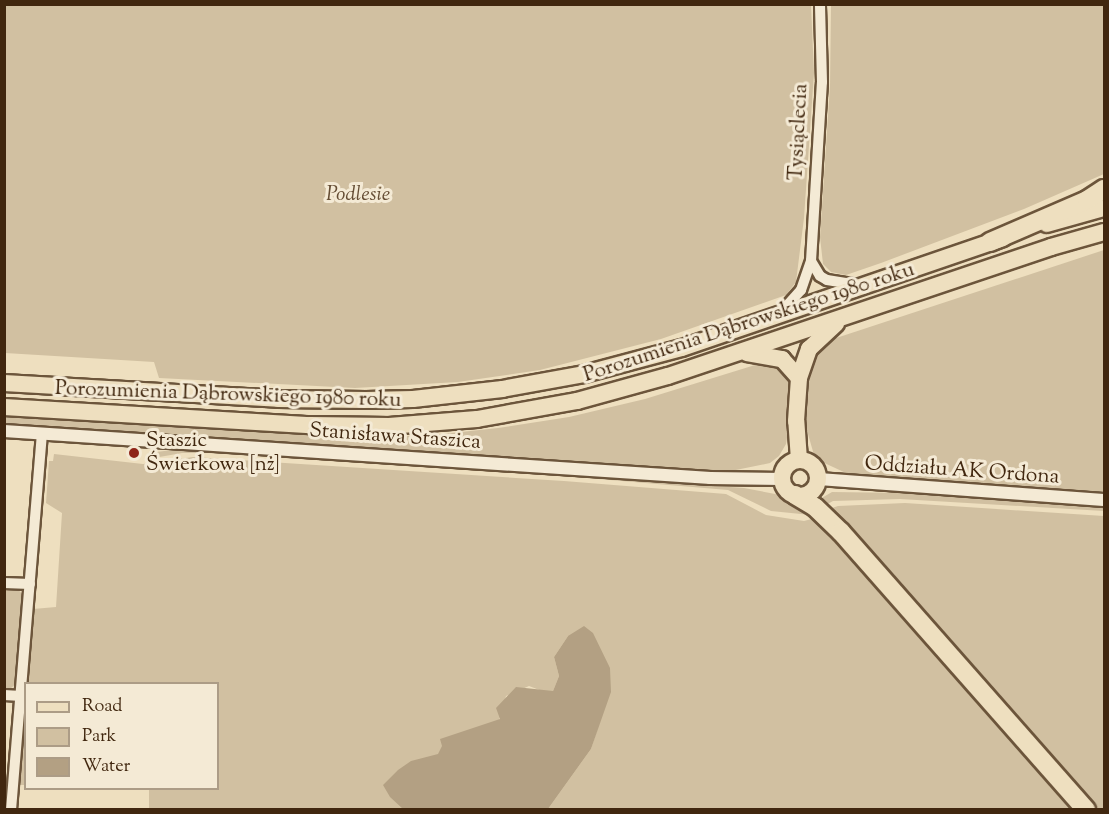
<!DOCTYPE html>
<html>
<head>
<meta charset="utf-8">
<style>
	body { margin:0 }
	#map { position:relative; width:1109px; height:814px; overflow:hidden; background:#eedfbf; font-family:"Sorts Mill Goudy",serif }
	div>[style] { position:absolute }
	.green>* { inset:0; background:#d1c0a1 }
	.water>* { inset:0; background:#b3a083 }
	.roads { filter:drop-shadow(2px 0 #6c553b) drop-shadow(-2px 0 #6c553b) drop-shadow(0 2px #6c553b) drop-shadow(0 -2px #6c553b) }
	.minor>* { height:10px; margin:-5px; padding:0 5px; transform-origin:5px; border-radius:5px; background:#f4ead5 }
	.tertiary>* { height:12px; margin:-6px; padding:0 6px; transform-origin:6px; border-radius:6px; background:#f4ead5 }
	.primary>* { height:16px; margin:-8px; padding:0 8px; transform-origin:8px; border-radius:8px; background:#eedfbf }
	.primary>.ring { margin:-8px; padding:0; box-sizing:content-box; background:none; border:16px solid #eedfbf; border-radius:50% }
	.motorway>* { height:18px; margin:-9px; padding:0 9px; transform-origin:9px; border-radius:9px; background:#eedfbf }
	.dots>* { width:16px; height:16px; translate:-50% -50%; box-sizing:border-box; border:3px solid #f4ead5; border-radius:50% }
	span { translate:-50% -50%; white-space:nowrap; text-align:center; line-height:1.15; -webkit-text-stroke:6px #f4ead5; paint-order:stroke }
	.street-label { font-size:21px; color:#41270f }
	.park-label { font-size:21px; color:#654d34; font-style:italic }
	.poi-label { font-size:21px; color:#41270f }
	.left { translate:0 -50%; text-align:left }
	.frame { position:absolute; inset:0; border:6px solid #41270f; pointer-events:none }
	.legend { position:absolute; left:24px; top:682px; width:195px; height:108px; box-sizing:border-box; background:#f4ead5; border:2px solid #ac9c86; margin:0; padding:8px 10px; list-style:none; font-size:18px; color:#41270f }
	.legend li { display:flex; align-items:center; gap:12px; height:30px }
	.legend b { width:30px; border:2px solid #ac9c86 }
</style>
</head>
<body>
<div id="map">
	<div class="green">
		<div style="clip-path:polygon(4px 5px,811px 5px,814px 73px,804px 218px,796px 282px,786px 295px,661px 339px,540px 370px,458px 382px,355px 388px,159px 378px,154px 362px,5px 353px)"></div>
		<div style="clip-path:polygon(831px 5px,1104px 5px,1104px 174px,1024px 209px,881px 263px,846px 275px,831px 272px,823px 264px,820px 237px,830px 86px)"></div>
		<div style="clip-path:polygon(1104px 250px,1104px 493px,880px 479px,846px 473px,820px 461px,814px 455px,806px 427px,806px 396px,811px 361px,824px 342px)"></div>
		<div style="clip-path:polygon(765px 362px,779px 365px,789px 379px,789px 425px,786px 444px,779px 456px,770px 463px,726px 472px,6px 425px,4px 415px,190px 427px,375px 436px,424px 436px,498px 428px,569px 417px,645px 399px)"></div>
		<div style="clip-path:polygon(181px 449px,744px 488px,775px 494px,798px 504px,811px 515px,771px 511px,728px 490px,551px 475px,209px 453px,182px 453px,148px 459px,148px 453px)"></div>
		<div style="clip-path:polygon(54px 454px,143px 464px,193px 457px,564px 481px,726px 494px,766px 515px,804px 521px,819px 517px,1079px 809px,548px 809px,591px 749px,600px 721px,568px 636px,554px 657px,559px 676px,553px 691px,542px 691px,529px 686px,506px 696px,474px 809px,149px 809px,149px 789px,112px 789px,218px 788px,218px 684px,27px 684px,33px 609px,56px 607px,62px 513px,46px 503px,49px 461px,53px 461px)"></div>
		<div style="clip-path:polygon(832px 492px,906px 493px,1104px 505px,1104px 511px,900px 499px,833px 501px,822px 507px,820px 499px)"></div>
		<div style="clip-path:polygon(905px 503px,1104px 516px,1104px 809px,1096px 809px,826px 510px,838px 506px)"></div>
		<div style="clip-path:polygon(4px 587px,17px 588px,22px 594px,16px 684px,11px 688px,5px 688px)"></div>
		<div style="clip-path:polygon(25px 697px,25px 785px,18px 785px)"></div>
	</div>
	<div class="water">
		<div style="clip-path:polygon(584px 626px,593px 633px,610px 668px,611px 692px,591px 749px,548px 809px,403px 809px,390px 797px,383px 785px,398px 770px,411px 761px,438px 754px,442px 746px,440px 739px,500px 719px,496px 708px,516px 687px,553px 691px,559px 676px,554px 657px,568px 636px)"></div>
	</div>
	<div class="roads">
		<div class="minor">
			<div style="left:811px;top:261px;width:17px;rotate:59deg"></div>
			<div style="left:820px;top:276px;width:8px;rotate:30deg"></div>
			<div style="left:827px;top:280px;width:30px;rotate:9deg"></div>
			<div style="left:783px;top:310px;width:27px;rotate:-48deg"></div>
			<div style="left:801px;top:290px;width:31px;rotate:-71deg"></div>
			<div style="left:811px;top:261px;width:179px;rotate:-86.5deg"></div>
			<div style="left:822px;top:82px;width:78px;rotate:-91.5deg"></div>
			<div style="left:4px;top:583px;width:26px;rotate:2deg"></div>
			<div style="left:4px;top:695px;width:17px;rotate:3deg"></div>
			<div style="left:11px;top:810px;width:378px;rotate:-85.3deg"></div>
		</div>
		<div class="tertiary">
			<div style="left:4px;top:431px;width:708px;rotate:3.81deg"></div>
			<div style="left:710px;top:478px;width:72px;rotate:0.8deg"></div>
			<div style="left:818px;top:479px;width:287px;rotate:4.2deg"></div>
		</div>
		<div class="primary">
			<div style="left:1047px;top:224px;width:59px;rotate:-15.7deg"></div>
			<div style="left:747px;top:353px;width:36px;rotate:10deg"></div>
			<div style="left:782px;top:359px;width:25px;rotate:48deg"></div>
			<div style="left:4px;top:383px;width:274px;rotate:3.3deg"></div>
			<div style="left:278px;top:399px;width:88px;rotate:0.7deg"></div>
			<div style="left:366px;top:400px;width:47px;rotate:-1.2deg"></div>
			<div style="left:413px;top:399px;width:90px;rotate:-6.4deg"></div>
			<div style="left:502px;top:389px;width:83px;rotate:-10.4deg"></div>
			<div style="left:584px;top:374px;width:101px;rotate:-14.9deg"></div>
			<div style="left:682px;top:348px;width:339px;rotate:-18.9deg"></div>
			<div style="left:4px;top:407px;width:307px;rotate:3.4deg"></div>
			<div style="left:310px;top:425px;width:79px;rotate:0.7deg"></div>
			<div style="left:389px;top:426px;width:88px;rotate:-4.5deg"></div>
			<div style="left:477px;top:419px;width:102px;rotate:-10.2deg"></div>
			<div style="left:577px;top:401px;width:94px;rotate:-15.4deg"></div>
			<div style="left:668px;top:376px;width:404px;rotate:-18.6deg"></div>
			<div style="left:1051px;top:247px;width:55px;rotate:-15.8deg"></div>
			<div style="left:799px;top:460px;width:39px;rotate:-94deg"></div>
			<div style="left:796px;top:421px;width:43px;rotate:-86deg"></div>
			<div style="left:799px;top:378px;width:31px;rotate:-71deg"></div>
			<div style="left:809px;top:349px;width:37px;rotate:-43deg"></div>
			<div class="ring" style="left:782px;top:460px;width:20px;height:20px"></div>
		</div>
		<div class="motorway">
			<div style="left:990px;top:242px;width:106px;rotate:-23.4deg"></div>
			<div style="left:1087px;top:200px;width:20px;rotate:-33deg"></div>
			<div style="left:795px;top:495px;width:23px;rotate:31deg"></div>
			<div style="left:815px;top:507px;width:36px;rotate:44deg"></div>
			<div style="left:841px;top:532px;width:371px;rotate:48.6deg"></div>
		</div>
	</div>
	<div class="dots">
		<div style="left:134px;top:453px;background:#8f2418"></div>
	</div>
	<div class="street-label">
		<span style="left:799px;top:132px;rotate:-87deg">Tysiąclecia</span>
		<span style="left:749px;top:323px;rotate:-18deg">Porozumienia Dąbrowskiego 1980 roku</span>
		<span style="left:228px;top:395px;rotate:2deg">Porozumienia Dąbrowskiego 1980 roku</span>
		<span style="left:395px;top:437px;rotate:4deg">Stanisława Staszica</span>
		<span style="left:962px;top:471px;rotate:4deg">Oddziału AK Ordona</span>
	</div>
	<div class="park-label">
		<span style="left:358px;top:195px">Podlesie</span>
	</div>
	<div class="poi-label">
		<span class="left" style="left:146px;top:453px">Staszic<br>Świerkowa [nż]</span>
	</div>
	<div class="frame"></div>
	<ul class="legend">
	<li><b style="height:8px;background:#eedfbf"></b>Road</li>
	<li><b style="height:16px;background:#d1c0a1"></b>Park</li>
	<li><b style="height:16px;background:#b3a083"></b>Water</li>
	</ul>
</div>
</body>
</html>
